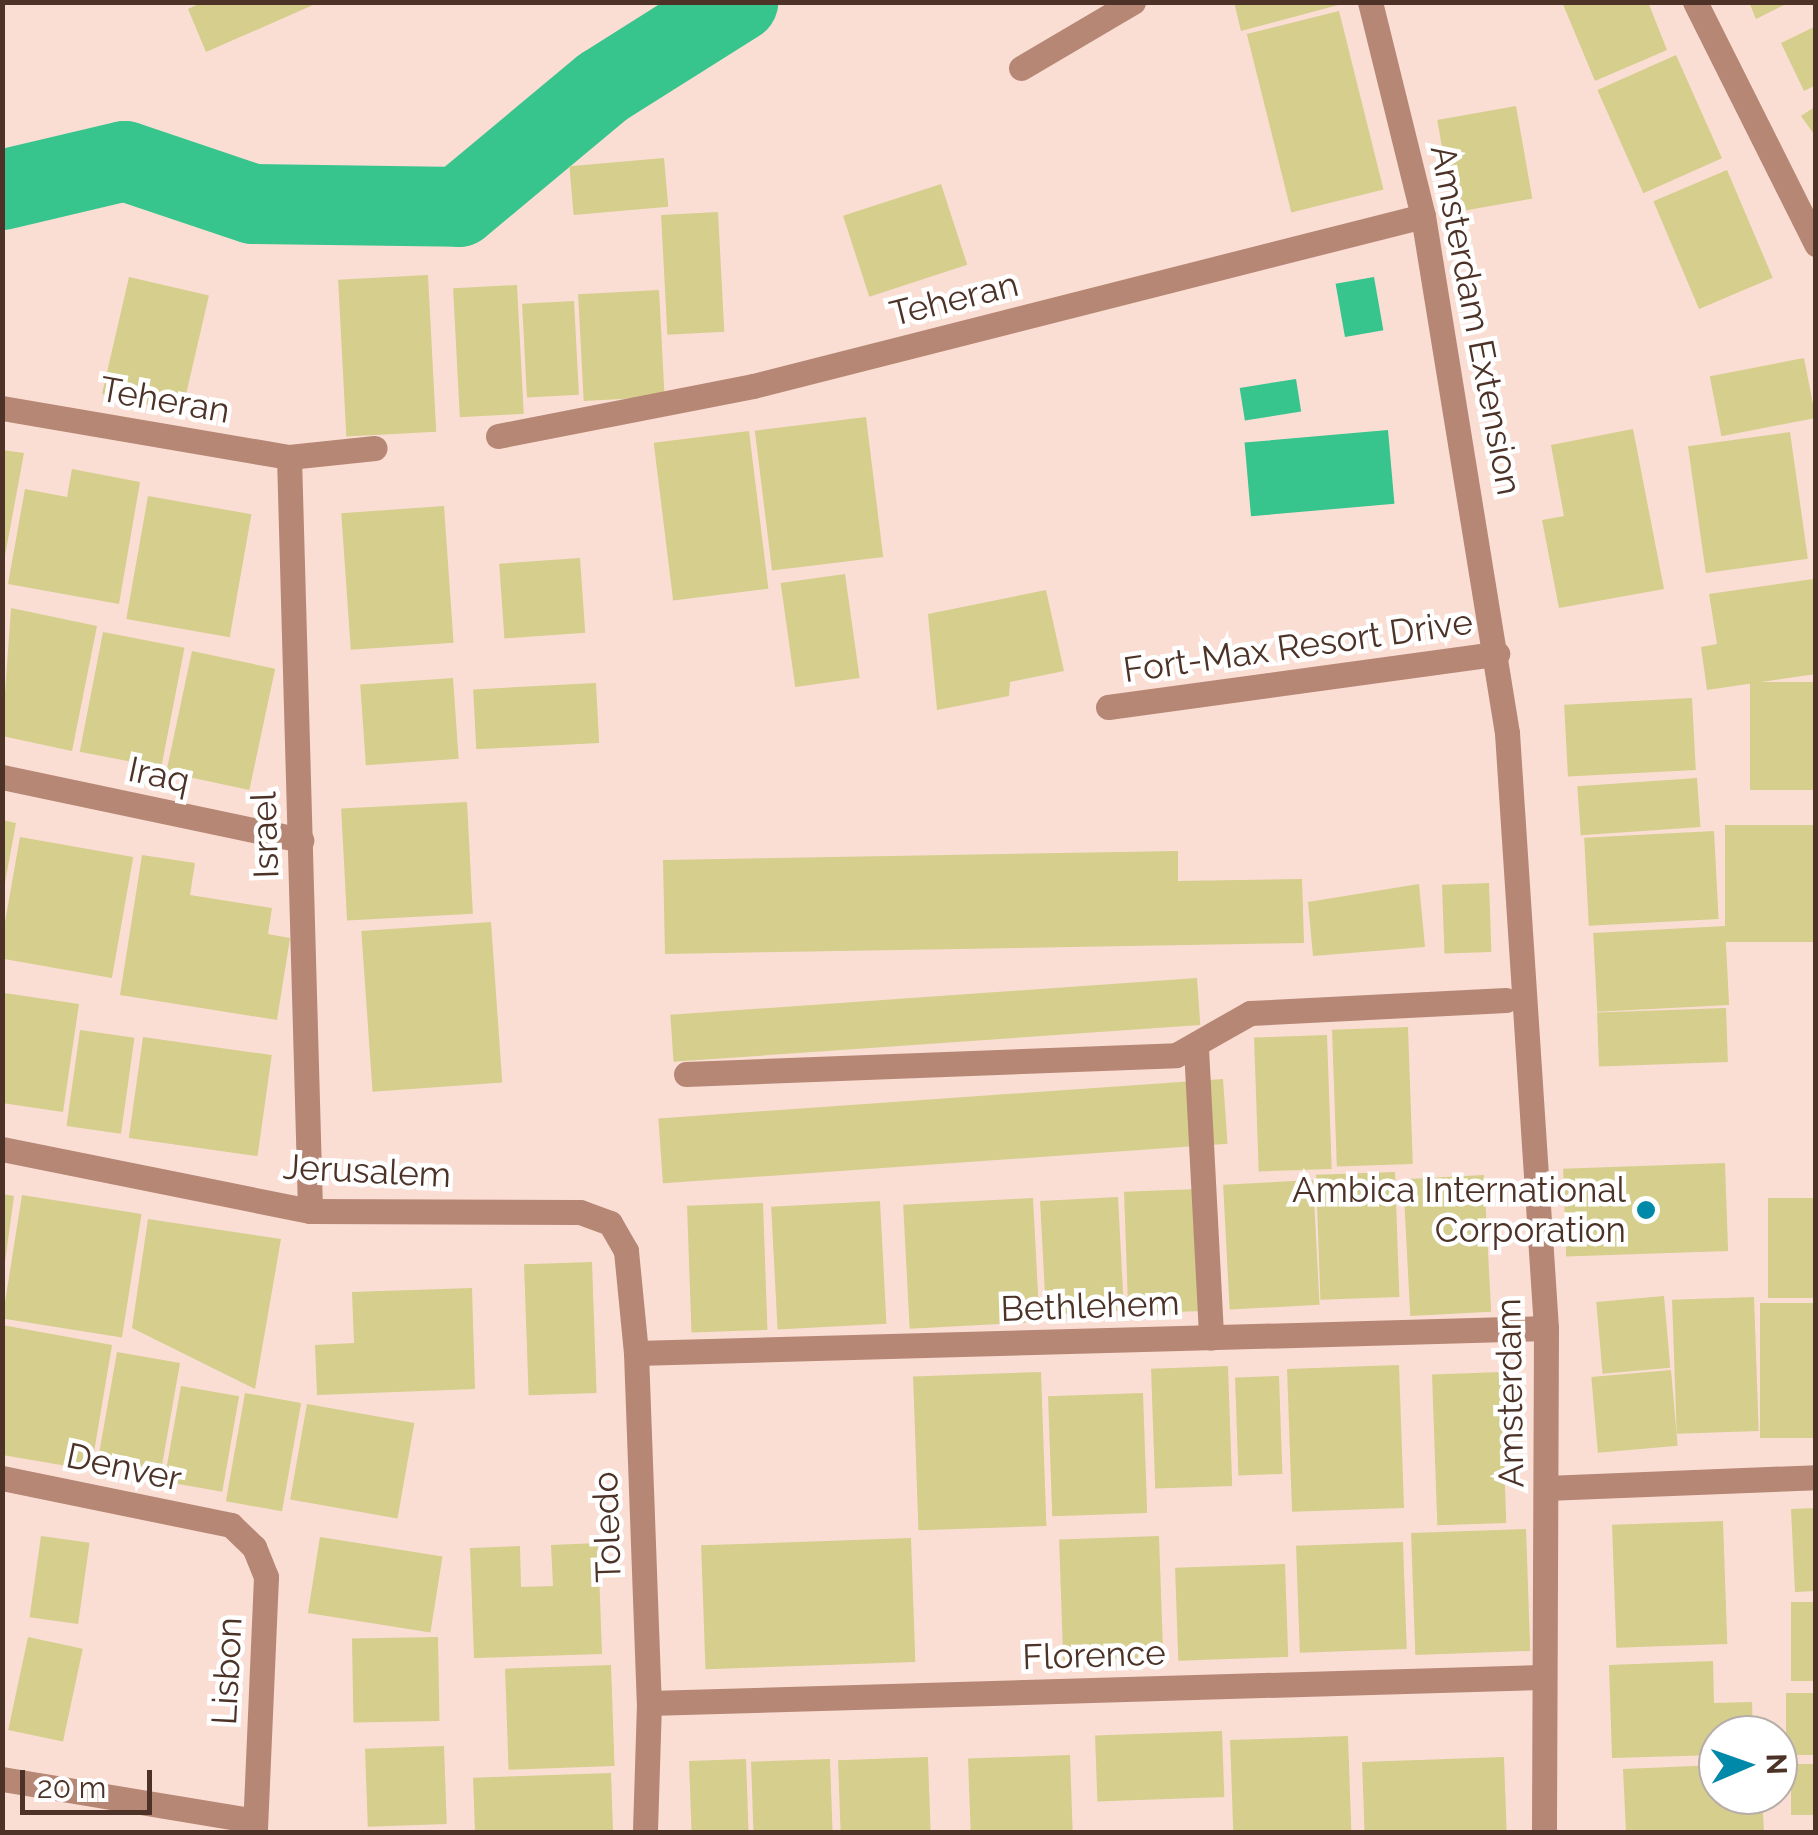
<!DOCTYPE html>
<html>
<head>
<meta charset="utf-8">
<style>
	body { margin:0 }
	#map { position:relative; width:1818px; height:1835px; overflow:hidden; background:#faded4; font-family:Raleway,sans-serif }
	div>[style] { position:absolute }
	.water>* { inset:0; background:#38c48d; transform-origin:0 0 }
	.river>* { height:80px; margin:-40px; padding:0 40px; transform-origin:40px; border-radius:40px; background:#38c48d }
	.building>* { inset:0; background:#d5ce8d; transform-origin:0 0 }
	.minor>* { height:25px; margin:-12.5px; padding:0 12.5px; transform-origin:12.5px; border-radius:12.5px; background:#b78775 }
	.dots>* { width:28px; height:28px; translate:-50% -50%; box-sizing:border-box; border:5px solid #fff; border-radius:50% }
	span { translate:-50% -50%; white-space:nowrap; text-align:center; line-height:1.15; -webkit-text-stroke:9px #fff; paint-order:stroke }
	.street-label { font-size:35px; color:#4c3227 }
	.poi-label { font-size:35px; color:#4c3227 }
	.right { translate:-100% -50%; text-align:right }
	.frame { position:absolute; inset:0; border:5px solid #4c3227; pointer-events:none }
	.north { position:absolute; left:1698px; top:1715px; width:100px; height:100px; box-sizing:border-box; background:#fff; border:2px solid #b7ada9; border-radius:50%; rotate:88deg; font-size:28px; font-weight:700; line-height:40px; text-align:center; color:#4c3227 }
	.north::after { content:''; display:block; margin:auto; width:35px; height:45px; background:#0189a9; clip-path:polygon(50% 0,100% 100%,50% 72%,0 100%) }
	.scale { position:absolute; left:20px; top:1770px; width:132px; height:45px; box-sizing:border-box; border:5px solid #4c3227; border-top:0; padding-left:12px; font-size:30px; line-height:35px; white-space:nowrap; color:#4c3227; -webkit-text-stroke:8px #fff; paint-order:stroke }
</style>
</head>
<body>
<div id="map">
	<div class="water">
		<div style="left:1374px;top:277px;width:54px;height:39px;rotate:80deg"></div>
		<div style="left:1296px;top:379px;width:33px;height:57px;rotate:81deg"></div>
		<div style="left:1388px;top:430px;width:74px;height:144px;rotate:85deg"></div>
	</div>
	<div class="river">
		<div style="left:2px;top:190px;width:126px;rotate:-13.3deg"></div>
		<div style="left:125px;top:161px;width:135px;rotate:18.6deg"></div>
		<div style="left:253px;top:204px;width:206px;rotate:0.8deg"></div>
		<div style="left:459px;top:207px;width:187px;rotate:-39.8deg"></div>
		<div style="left:603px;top:87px;width:160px;rotate:-32.2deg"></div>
	</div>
	<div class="building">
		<div style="clip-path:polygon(203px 2px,320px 2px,206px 52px,188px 9px)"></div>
		<div style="clip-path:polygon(1234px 2px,1342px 2px,1342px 4px,1241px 31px)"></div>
		<div style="clip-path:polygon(1562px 2px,1648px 2px,1667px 50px,1595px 81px)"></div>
		<div style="clip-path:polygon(1749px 2px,1790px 2px,1756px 19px)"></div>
		<div style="left:1339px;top:11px;width:184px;height:95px;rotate:76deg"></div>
		<div style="clip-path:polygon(1816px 26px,1816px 85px,1804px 91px,1781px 43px)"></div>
		<div style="left:1676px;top:55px;width:113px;height:86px;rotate:66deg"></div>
		<div style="left:1516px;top:106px;width:94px;height:80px;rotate:80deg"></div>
		<div style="clip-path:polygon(1816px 106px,1816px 137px,1801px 116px)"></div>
		<div style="left:664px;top:158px;width:49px;height:95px;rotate:85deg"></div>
		<div style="left:1727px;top:170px;width:117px;height:80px;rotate:67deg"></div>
		<div style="left:941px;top:184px;width:85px;height:103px;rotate:72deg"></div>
		<div style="left:718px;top:212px;width:120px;height:57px;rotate:87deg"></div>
		<div style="left:428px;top:275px;width:157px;height:90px;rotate:87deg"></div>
		<div style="left:129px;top:277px;width:82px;height:120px;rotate:13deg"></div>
		<div style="left:517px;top:285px;width:129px;height:64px;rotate:87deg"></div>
		<div style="left:659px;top:290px;width:107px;height:81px;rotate:87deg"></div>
		<div style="left:574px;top:301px;width:94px;height:52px;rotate:87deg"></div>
		<div style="left:1804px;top:358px;width:61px;height:96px;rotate:79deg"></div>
		<div style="left:866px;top:417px;width:141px;height:112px;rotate:83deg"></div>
		<div style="clip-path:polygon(1633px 429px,1664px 589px,1559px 608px,1542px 520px,1564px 516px,1551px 445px)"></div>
		<div style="left:749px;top:431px;width:159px;height:96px;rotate:83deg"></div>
		<div style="left:1790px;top:432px;width:128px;height:103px;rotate:82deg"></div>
		<div style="clip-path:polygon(2px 450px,24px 453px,4px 561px,2px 561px)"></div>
		<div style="clip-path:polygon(72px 469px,140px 482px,119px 604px,8px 584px,25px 489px,67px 497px)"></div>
		<div style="left:148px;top:496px;width:105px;height:125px;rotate:10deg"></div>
		<div style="left:444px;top:506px;width:137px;height:103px;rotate:86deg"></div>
		<div style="left:580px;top:558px;width:75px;height:81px;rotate:86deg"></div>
		<div style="left:845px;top:574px;width:105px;height:65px;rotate:82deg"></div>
		<div style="clip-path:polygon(1813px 579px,1816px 674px,1707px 690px,1701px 647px,1717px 644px,1709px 594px)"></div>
		<div style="clip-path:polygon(1046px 590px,1064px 671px,1010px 682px,1009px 696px,937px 710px,928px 614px)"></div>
		<div style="clip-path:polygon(11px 608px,97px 626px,72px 751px,2px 736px)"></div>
		<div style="left:103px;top:632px;width:83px;height:122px;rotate:11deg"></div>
		<div style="left:192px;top:651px;width:85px;height:124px;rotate:12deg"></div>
		<div style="left:453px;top:678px;width:81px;height:93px;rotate:86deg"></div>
		<div style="left:1816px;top:682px;width:108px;height:66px;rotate:90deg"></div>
		<div style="left:596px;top:683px;width:60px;height:123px;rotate:87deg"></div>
		<div style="left:1692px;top:698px;width:72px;height:128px;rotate:87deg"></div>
		<div style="left:1697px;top:778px;width:49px;height:120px;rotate:86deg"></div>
		<div style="left:467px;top:802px;width:112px;height:126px;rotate:87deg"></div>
		<div style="clip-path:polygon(2px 820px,16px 823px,4px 888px,2px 888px)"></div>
		<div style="left:1816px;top:825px;width:117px;height:91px;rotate:90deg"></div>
		<div style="left:1714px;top:831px;width:88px;height:130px;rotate:87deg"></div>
		<div style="left:20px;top:837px;width:115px;height:123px;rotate:10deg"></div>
		<div style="clip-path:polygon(1178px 851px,1178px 881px,1302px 879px,1304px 943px,665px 954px,663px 860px)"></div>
		<div style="clip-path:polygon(142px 855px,195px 863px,190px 895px,272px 908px,268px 934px,290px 938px,277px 1020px,120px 995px)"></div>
		<div style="left:1489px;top:883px;width:69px;height:47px;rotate:88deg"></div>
		<div style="clip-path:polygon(1419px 884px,1425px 947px,1313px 956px,1308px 902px)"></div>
		<div style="left:491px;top:922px;width:161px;height:130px;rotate:86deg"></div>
		<div style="left:1725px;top:926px;width:79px;height:132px;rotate:87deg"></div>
		<div style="left:1197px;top:978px;width:47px;height:528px;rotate:86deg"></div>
		<div style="clip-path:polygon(4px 993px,79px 1004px,63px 1112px,2px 1103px)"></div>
		<div style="left:1726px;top:1008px;width:54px;height:129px;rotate:88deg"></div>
		<div style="left:1408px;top:1027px;width:137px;height:76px;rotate:88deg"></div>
		<div style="left:80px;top:1030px;width:55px;height:97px;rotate:8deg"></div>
		<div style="left:1327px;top:1035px;width:134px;height:73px;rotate:88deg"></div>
		<div style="left:143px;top:1037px;width:130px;height:102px;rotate:8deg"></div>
		<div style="left:1223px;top:1079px;width:65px;height:566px;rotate:86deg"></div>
		<div style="left:1725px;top:1163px;width:88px;height:162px;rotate:88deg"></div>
		<div style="left:1395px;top:1172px;width:125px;height:79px;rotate:88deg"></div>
		<div style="left:1484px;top:1175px;width:137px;height:81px;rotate:87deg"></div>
		<div style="left:1313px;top:1180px;width:125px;height:90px;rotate:87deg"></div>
		<div style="left:1200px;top:1189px;width:122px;height:76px;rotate:88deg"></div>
		<div style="clip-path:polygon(2px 1194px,14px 1196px,5px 1262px,2px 1262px)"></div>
		<div style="left:22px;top:1195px;width:121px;height:125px;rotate:9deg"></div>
		<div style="left:1118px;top:1197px;width:114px;height:78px;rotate:87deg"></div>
		<div style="left:1033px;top:1198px;width:124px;height:130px;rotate:87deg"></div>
		<div style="left:1816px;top:1198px;width:100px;height:48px;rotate:90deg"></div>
		<div style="left:880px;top:1201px;width:123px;height:109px;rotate:87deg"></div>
		<div style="left:763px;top:1203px;width:127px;height:76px;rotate:88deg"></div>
		<div style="clip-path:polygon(148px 1219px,281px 1239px,255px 1389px,132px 1328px)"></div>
		<div style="left:592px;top:1262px;width:131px;height:68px;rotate:88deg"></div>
		<div style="clip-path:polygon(472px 1288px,475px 1389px,317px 1395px,315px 1345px,354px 1343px,352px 1292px)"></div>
		<div style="left:1664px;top:1296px;width:72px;height:68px;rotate:85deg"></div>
		<div style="left:1754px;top:1297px;width:134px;height:82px;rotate:88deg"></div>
		<div style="left:1816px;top:1303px;width:135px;height:56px;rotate:90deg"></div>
		<div style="clip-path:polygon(2px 1325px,112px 1345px,91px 1470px,2px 1455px)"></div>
		<div style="left:117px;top:1352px;width:64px;height:110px;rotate:10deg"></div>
		<div style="left:1399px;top:1365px;width:143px;height:112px;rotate:88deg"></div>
		<div style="left:1228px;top:1366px;width:120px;height:77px;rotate:88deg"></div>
		<div style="left:1671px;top:1370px;width:76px;height:80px;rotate:85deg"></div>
		<div style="left:1041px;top:1372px;width:154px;height:128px;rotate:88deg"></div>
		<div style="left:1501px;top:1372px;width:151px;height:69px;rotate:88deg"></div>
		<div style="left:1279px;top:1376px;width:98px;height:44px;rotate:88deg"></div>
		<div style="left:181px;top:1386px;width:59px;height:97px;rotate:10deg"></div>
		<div style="left:245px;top:1393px;width:57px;height:110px;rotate:10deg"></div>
		<div style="left:1143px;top:1393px;width:120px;height:95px;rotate:88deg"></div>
		<div style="left:307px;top:1404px;width:109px;height:97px;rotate:10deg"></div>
		<div style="clip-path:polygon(1816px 1508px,1816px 1591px,1795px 1592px,1791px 1509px)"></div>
		<div style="left:1723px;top:1521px;width:123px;height:111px;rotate:88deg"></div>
		<div style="left:1526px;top:1529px;width:122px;height:115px;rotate:88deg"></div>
		<div style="left:41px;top:1536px;width:49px;height:82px;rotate:8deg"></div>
		<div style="left:1159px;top:1536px;width:121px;height:100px;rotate:88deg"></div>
		<div style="left:320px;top:1537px;width:124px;height:77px;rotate:9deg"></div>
		<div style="left:911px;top:1538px;width:124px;height:210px;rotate:88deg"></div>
		<div style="left:1403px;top:1542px;width:107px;height:107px;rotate:88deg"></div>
		<div style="clip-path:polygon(598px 1543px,602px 1654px,474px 1658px,470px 1548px,520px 1546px,521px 1587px,553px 1586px,551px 1545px)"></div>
		<div style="left:1285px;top:1564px;width:93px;height:110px;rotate:88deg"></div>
		<div style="left:1816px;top:1602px;width:79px;height:25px;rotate:90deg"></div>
		<div style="left:28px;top:1637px;width:56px;height:95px;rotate:12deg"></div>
		<div style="left:438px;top:1637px;width:84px;height:86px;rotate:89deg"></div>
		<div style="clip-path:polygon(1713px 1661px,1714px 1703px,1752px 1702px,1753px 1735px,1718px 1735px,1718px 1755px,1612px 1758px,1609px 1665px)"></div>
		<div style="left:611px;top:1665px;width:101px;height:106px;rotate:88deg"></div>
		<div style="left:1816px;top:1693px;width:62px;height:30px;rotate:90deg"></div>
		<div style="left:1222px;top:1731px;width:66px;height:127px;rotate:88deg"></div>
		<div style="left:1348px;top:1736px;width:96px;height:118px;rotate:88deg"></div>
		<div style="left:444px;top:1746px;width:78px;height:79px;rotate:88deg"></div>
		<div style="left:1070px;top:1755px;width:77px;height:102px;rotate:88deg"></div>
		<div style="left:928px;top:1757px;width:75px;height:90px;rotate:88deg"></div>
		<div style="left:1504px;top:1757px;width:75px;height:142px;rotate:88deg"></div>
		<div style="left:746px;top:1759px;width:73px;height:57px;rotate:88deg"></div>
		<div style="left:830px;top:1759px;width:73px;height:79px;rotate:88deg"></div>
		<div style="left:1816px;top:1764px;width:51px;height:25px;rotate:90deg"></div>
		<div style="clip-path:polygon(1718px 1765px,1718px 1795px,1762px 1795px,1764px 1832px,1626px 1832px,1623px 1769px)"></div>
		<div style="left:611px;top:1773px;width:59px;height:138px;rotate:88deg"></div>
	</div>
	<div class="minor">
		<div style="left:1370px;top:2px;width:220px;rotate:76.1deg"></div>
		<div style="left:1423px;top:216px;width:524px;rotate:80.77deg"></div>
		<div style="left:1507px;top:733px;width:596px;rotate:86.25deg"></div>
		<div style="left:1546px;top:1328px;width:504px;rotate:90.23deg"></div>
		<div style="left:1695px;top:2px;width:271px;rotate:63.4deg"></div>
		<div style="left:1021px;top:68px;width:130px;rotate:-30.5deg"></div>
		<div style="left:2px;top:408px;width:291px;rotate:9.7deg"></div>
		<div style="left:289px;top:457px;width:86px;rotate:-6deg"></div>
		<div style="left:498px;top:436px;width:260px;rotate:-11.1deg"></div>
		<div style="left:753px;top:386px;width:691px;rotate:-14.24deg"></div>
		<div style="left:289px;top:457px;width:754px;rotate:88.4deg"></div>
		<div style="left:1108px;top:707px;width:393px;rotate:-7.8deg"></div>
		<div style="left:2px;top:777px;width:306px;rotate:11.9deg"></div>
		<div style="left:1196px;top:1048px;width:290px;rotate:87deg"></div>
		<div style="left:686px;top:1074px;width:490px;rotate:-2.2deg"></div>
		<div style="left:1176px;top:1055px;width:85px;rotate:-29.6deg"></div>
		<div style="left:1250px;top:1013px;width:256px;rotate:-2.9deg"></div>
		<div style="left:2px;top:1149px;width:314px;rotate:11.4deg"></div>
		<div style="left:310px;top:1211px;width:270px;rotate:0.2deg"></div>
		<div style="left:580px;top:1212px;width:32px;rotate:20deg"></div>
		<div style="left:610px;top:1223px;width:32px;rotate:60deg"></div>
		<div style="left:626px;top:1251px;width:102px;rotate:84.4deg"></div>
		<div style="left:636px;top:1353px;width:350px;rotate:87.9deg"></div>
		<div style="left:649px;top:1703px;width:129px;rotate:91.8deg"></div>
		<div style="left:636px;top:1353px;width:910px;rotate:-1.57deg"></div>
		<div style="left:2px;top:1478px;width:234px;rotate:11.6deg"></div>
		<div style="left:231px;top:1525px;width:32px;rotate:44deg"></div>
		<div style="left:254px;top:1547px;width:32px;rotate:68deg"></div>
		<div style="left:266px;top:1577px;width:255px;rotate:92.5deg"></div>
		<div style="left:1546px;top:1488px;width:270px;rotate:-2.3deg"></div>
		<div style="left:649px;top:1703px;width:892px;rotate:-1.67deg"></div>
		<div style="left:2px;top:1779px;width:256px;rotate:9.4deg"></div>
	</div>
	<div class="dots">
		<div style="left:1646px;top:1210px;background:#0189a9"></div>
	</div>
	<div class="street-label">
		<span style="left:954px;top:299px;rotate:-14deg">Teheran</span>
		<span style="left:1476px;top:320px;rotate:79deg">Amsterdam Extension</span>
		<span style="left:165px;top:400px;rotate:10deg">Teheran</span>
		<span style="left:1298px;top:646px;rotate:-8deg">Fort-Max Resort Drive</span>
		<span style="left:159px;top:775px;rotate:12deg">Iraq</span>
		<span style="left:265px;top:835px;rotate:-92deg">Israel</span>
		<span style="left:367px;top:1171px;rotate:3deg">Jerusalem</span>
		<span style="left:1090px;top:1306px;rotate:-2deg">Bethlehem</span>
		<span style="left:1510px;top:1393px;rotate:-91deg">Amsterdam</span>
		<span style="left:124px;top:1467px;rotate:12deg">Denver</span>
		<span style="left:607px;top:1527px;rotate:-92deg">Toledo</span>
		<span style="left:1094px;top:1655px;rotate:-2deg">Florence</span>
		<span style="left:227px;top:1671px;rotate:-87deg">Lisbon</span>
	</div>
	<div class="poi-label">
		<span class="right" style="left:1626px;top:1210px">Ambica International<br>Corporation</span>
	</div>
	<div class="frame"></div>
	<div class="north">N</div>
	<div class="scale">20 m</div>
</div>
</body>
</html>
